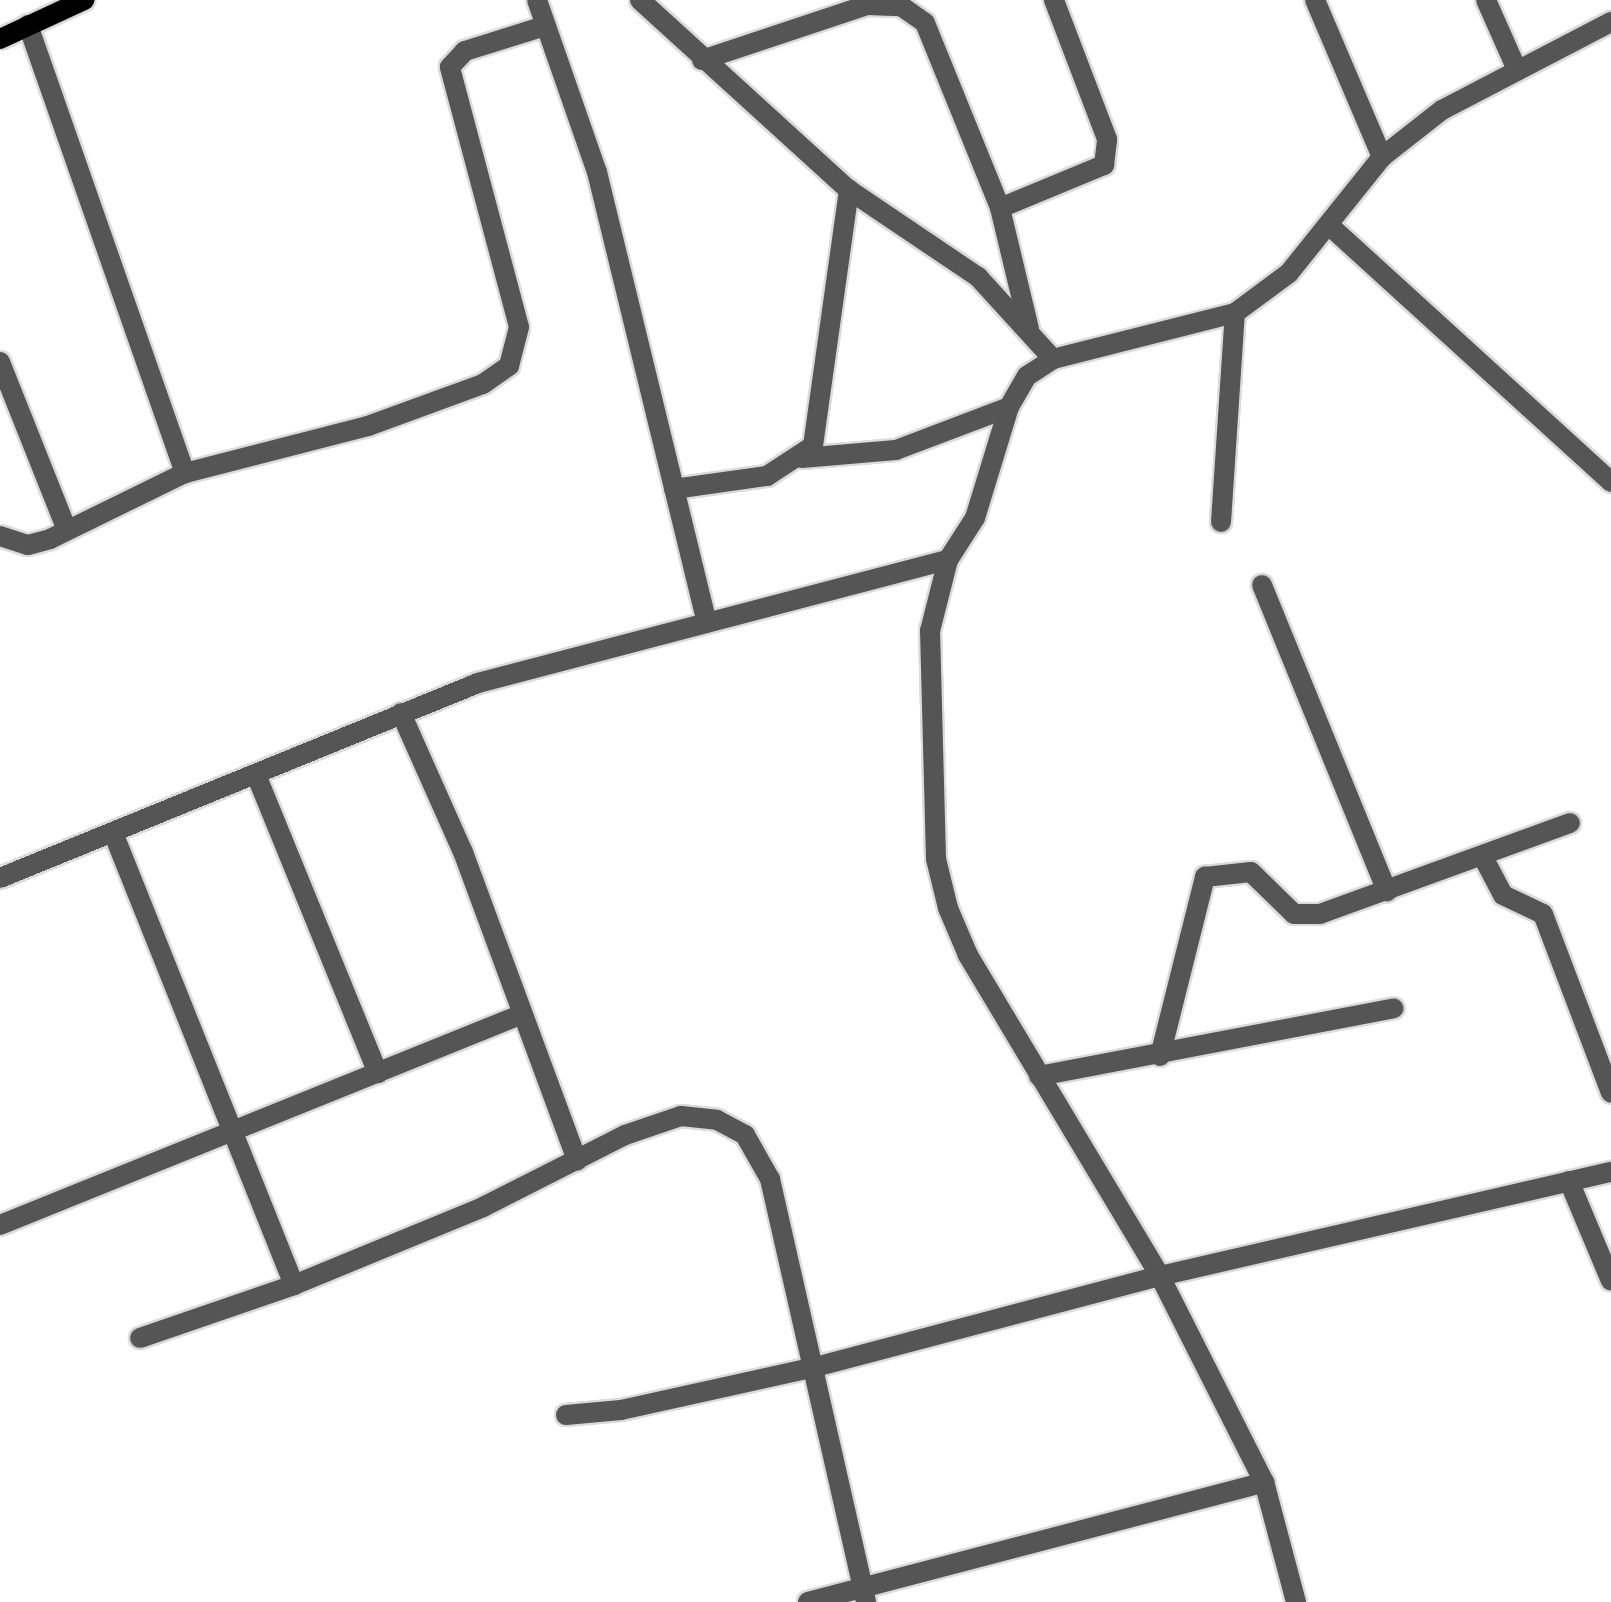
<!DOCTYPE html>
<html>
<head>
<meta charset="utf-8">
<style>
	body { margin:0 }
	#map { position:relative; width:1611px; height:1602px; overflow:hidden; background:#fff; font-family:Lato,sans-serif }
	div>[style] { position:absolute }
	.roads { filter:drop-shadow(2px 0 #dbdbdb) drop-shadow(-2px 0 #dbdbdb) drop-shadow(0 2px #dbdbdb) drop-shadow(0 -2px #dbdbdb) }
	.minor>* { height:20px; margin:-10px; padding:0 10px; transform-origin:10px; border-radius:10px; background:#555 }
	.major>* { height:20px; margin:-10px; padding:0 10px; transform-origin:10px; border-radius:10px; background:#000 }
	span { translate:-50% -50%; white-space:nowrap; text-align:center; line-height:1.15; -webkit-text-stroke:7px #fff; paint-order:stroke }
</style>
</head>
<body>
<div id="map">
	<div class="roads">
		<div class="minor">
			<div style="left:537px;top:0;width:182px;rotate:70.8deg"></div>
			<div style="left:597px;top:172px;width:463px;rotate:76.3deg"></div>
			<div style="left:640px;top:0;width:282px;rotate:42.3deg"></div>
			<div style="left:849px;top:190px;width:156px;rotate:34deg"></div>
			<div style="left:978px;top:277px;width:111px;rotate:47.6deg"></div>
			<div style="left:1315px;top:0;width:171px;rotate:66.9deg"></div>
			<div style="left:1486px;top:0;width:77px;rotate:66.1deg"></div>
			<div style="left:28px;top:25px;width:475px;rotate:70.7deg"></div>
			<div style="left:702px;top:60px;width:174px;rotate:-18.4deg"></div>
			<div style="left:867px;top:5px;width:34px;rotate:2deg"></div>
			<div style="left:901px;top:6px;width:29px;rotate:35deg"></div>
			<div style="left:925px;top:23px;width:200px;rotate:67.9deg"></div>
			<div style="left:1000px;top:208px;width:124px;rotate:76.5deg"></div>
			<div style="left:1000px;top:208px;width:113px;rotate:-22.5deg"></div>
			<div style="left:1104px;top:165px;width:26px;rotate:-83deg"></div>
			<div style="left:1107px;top:139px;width:149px;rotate:-110.9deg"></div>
			<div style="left:1331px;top:227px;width:379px;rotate:42.3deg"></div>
			<div style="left:0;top:362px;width:181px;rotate:68.3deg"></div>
			<div style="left:802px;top:458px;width:94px;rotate:-4.9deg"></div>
			<div style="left:896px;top:450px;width:121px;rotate:-20.8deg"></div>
			<div style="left:674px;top:489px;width:94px;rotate:-8deg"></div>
			<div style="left:767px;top:476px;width:55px;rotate:-33.1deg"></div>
			<div style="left:813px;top:446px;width:259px;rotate:-82deg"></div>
			<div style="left:1221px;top:522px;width:209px;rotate:-86.2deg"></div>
			<div style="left:0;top:536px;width:29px;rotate:18deg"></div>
			<div style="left:28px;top:545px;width:23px;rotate:-15deg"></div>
			<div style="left:50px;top:539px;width:150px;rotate:-26.1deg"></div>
			<div style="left:185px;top:473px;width:189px;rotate:-14.4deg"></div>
			<div style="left:368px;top:426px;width:122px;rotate:-20.1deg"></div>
			<div style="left:483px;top:384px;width:32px;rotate:-35deg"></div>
			<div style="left:509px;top:366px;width:40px;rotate:-75.6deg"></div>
			<div style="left:519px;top:327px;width:269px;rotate:-104.9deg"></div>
			<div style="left:450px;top:67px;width:22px;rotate:-47deg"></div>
			<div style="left:465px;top:51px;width:84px;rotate:-17.4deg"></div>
			<div style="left:1262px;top:585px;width:331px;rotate:67.8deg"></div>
			<div style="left:401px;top:713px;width:152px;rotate:66deg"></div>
			<div style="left:463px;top:852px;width:329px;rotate:69.7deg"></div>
			<div style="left:257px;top:777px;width:320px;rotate:67.8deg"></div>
			<div style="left:114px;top:835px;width:485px;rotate:68.2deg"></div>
			<div style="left:1483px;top:857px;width:43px;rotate:62.2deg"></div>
			<div style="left:1503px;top:895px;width:44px;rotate:25.4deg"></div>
			<div style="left:1543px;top:914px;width:191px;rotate:69.2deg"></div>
			<div style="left:0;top:878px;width:516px;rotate:-22.19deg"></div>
			<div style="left:478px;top:683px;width:486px;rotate:-14.7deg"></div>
			<div style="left:1160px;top:1056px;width:185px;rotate:-75.9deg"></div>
			<div style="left:1205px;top:877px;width:46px;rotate:-6.2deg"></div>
			<div style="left:1251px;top:872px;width:60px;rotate:44.3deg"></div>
			<div style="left:1294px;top:914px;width:26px"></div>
			<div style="left:1320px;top:914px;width:266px;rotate:-20deg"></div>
			<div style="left:1039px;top:1076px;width:361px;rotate:-10.8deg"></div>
			<div style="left:1569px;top:1181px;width:108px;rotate:67.2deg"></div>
			<div style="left:0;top:1225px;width:561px;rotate:-21.99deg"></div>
			<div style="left:140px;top:1338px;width:163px;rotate:-19deg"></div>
			<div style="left:294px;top:1285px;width:204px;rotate:-22.4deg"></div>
			<div style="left:483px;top:1207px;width:159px;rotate:-26.9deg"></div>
			<div style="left:625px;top:1135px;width:59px;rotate:-18.7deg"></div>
			<div style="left:681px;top:1116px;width:36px;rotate:6deg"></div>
			<div style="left:717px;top:1120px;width:32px;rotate:28deg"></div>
			<div style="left:745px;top:1135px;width:51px;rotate:60.4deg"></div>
			<div style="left:770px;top:1179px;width:434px;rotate:77.2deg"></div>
			<div style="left:566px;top:1415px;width:55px;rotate:-5.2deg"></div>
			<div style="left:621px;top:1410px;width:199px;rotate:-12.5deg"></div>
			<div style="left:815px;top:1367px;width:357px;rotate:-14.8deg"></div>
			<div style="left:1160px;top:1276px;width:463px;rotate:-13deg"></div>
			<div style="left:808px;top:1602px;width:472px;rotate:-14.7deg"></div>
			<div style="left:1296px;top:1602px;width:124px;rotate:-104.9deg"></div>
			<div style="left:1264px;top:1482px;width:231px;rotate:-116.8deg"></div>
			<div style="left:1160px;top:1276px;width:374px;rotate:-120.9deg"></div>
			<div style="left:968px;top:955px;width:51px;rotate:-113.1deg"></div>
			<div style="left:948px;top:908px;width:50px;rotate:-103.8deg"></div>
			<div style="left:936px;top:859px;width:228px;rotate:-91.5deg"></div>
			<div style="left:930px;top:631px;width:73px;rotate:-75.8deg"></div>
			<div style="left:948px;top:560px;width:50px;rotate:-57.3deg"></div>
			<div style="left:975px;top:518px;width:116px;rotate:-73deg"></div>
			<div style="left:1009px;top:407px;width:36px;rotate:-60deg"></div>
			<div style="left:1027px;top:376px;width:31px;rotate:-33deg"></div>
			<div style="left:1053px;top:359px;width:188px;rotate:-14.2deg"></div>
			<div style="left:1235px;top:313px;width:67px;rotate:-36.5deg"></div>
			<div style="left:1289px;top:273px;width:149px;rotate:-51.3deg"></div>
			<div style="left:1382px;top:157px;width:76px;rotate:-38.1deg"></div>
			<div style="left:1442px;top:110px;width:191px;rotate:-27.5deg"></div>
		</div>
		<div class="major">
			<div style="left:0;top:39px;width:93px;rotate:-24.9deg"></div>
		</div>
	</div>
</div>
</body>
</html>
